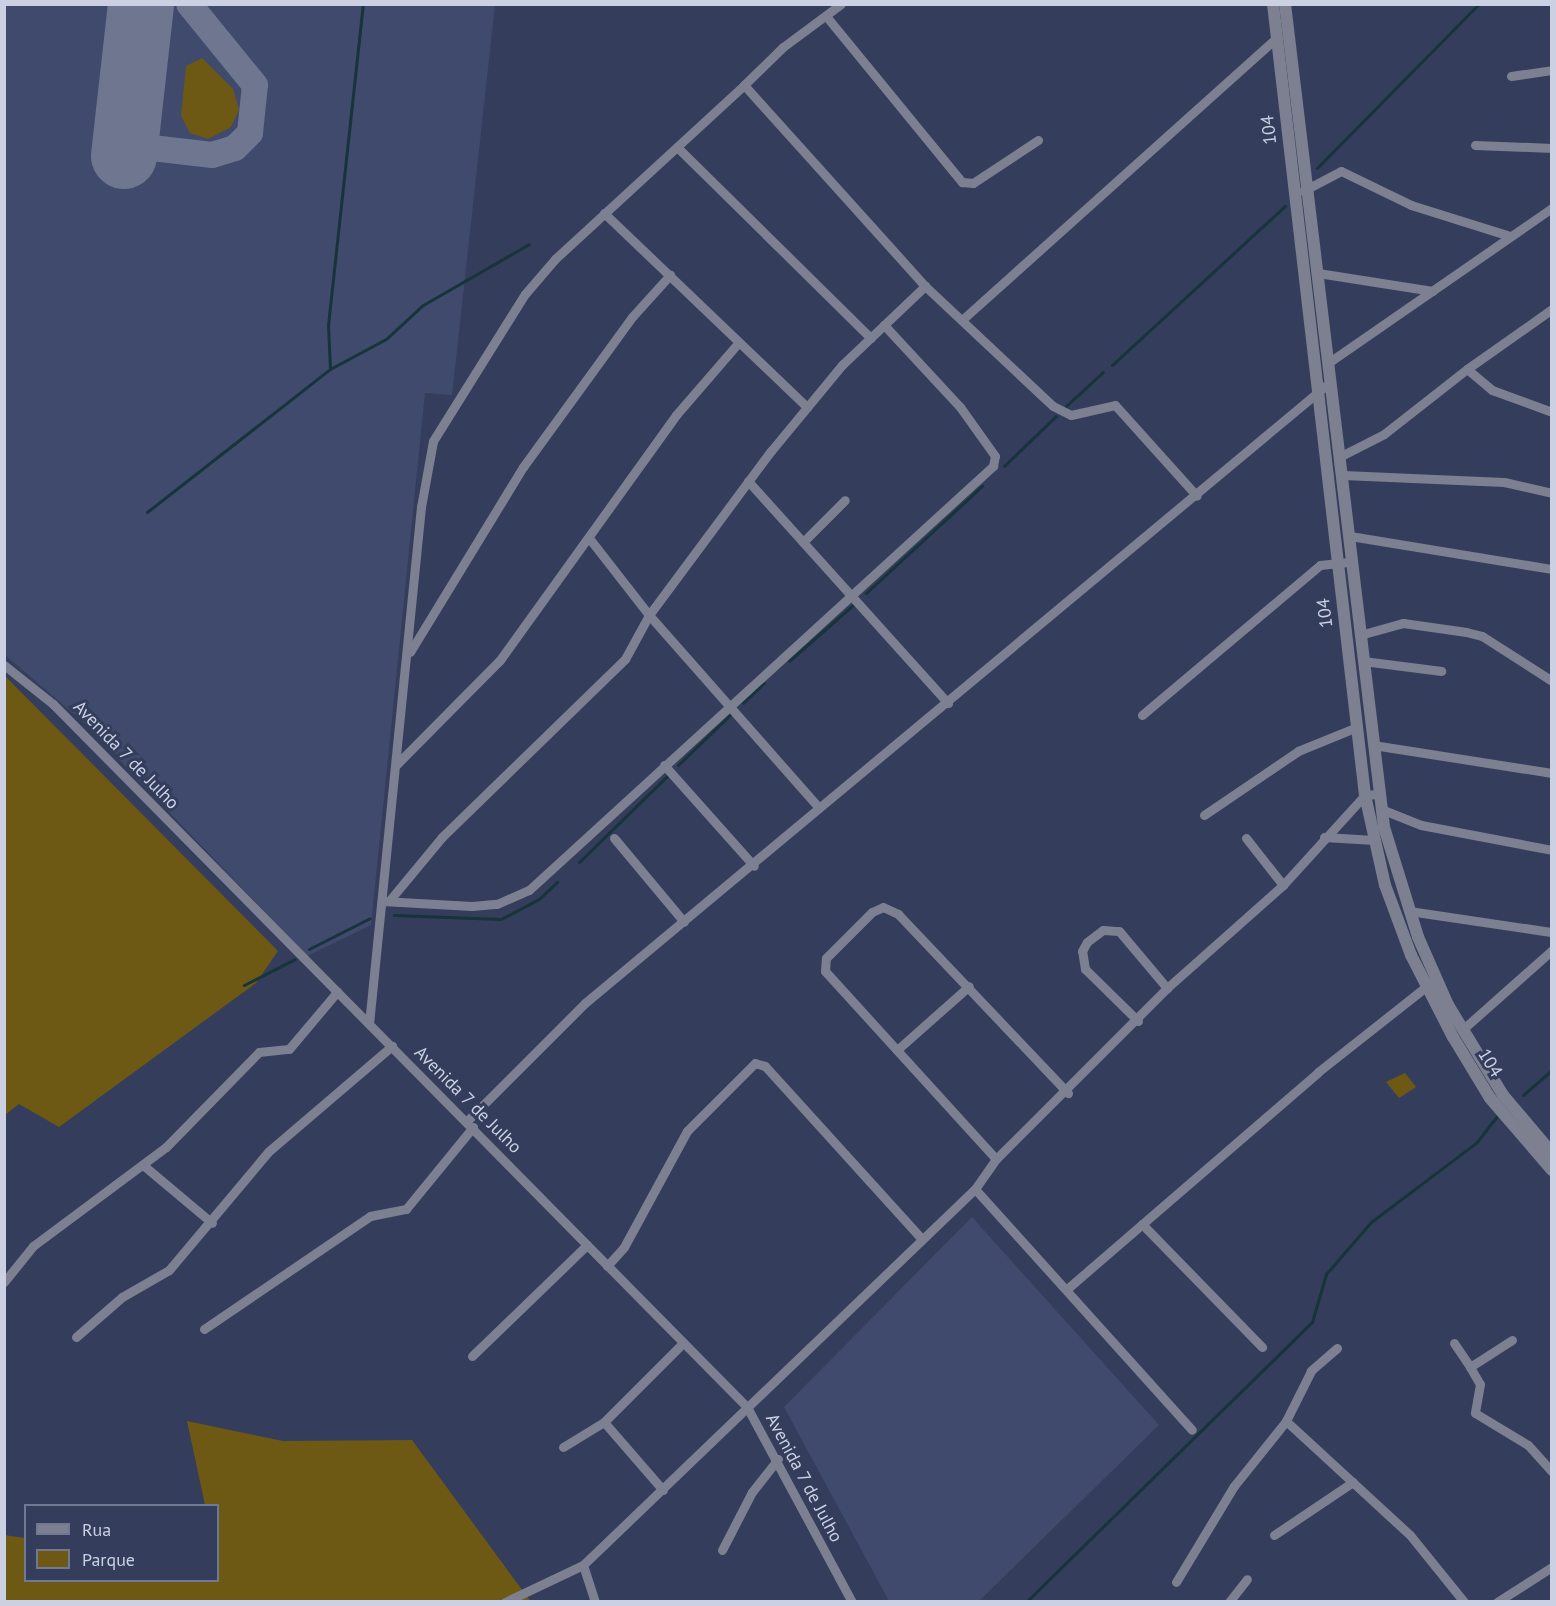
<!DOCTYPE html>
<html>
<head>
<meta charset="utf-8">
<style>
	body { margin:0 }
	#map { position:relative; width:1556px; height:1606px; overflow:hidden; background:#353d5c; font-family:"PT Sans",sans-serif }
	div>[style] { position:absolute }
	.built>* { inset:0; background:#404a6d }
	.green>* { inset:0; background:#6d5914 }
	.stream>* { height:3px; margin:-1.5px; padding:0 1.5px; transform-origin:1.5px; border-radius:1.5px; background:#16343a }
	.taxiway>* { height:26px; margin:-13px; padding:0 13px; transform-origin:13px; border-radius:13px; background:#6e7690 }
	.runway>* { height:66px; margin:-33px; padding:0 33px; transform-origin:33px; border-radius:33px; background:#6e7690 }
	.minor>* { height:9px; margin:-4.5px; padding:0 4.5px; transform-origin:4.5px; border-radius:4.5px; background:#7c8090 }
	.tertiary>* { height:12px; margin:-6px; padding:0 6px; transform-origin:6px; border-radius:6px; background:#7c8090 }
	span { translate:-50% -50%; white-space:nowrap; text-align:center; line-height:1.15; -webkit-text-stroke:6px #353d5c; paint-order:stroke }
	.street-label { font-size:18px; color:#cbd1e3 }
	.frame { position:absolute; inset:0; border:6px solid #cbd1e3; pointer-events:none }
	.legend { position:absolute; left:24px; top:1504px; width:195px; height:78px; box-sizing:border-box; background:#353d5c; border:2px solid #717892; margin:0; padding:8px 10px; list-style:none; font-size:18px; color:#cbd1e3 }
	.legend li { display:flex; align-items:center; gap:12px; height:30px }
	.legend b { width:30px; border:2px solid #717892 }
</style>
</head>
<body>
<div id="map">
	<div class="built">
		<div style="clip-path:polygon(5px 5px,495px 5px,452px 395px,425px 393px,371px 925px,307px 956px,81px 720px,5px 655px)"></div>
		<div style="clip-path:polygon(972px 1217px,1159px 1425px,979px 1601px,889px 1601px,784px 1407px)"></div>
	</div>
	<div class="green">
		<div style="clip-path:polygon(202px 58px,233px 89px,239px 110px,231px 127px,208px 139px,190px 133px,181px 116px,186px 66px)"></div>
		<div style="clip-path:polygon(5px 676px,278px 951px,256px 983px,59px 1127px,19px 1104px,5px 1115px)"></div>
		<div style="clip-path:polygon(1405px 1073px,1416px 1087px,1399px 1098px,1386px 1082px)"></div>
		<div style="clip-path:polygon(187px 1421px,283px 1441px,412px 1440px,531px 1602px,5px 1601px,4px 1535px,25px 1538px,26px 1580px,218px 1580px,218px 1506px,205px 1505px)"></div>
	</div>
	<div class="stream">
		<div style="left:1317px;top:168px;width:231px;rotate:-45.4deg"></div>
		<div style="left:1112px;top:365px;width:235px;rotate:-42.6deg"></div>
		<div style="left:330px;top:369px;width:44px;rotate:-92.6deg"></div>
		<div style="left:328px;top:325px;width:323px;rotate:-83.8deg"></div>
		<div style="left:1066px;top:406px;width:50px;rotate:-42.6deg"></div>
		<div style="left:1004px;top:466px;width:72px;rotate:-43.9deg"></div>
		<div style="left:147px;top:512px;width:232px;rotate:-38deg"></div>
		<div style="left:330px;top:369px;width:64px;rotate:-28.2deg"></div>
		<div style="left:386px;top:339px;width:50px;rotate:-42.6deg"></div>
		<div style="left:423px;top:305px;width:122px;rotate:-29.9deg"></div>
		<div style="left:866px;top:593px;width:158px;rotate:-42.7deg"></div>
		<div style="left:789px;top:661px;width:86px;rotate:-41.2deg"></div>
		<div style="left:743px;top:703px;width:29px;rotate:-44deg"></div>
		<div style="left:678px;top:765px;width:75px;rotate:-43.9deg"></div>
		<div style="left:579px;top:862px;width:123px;rotate:-44.3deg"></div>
		<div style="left:394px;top:915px;width:107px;rotate:2.1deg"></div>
		<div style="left:501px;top:919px;width:43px;rotate:-27.8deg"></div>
		<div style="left:539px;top:899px;width:25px;rotate:-43deg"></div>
		<div style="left:309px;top:949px;width:68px;rotate:-26.9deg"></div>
		<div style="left:244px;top:985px;width:57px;rotate:-27deg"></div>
		<div style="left:1523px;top:1095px;width:38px;rotate:-41deg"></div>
		<div style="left:1026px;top:1602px;width:400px;rotate:-44.4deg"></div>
		<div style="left:1312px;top:1322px;width:50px;rotate:-73.7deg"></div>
		<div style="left:1326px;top:1274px;width:69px;rotate:-49.1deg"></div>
		<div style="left:1371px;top:1222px;width:131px;rotate:-37deg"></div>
		<div style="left:1476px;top:1143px;width:33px;rotate:-52deg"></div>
	</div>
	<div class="taxiway">
		<div style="left:126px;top:145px;width:87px;rotate:6.6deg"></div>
		<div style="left:212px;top:155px;width:24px;rotate:-17deg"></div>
		<div style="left:235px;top:148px;width:21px;rotate:-45deg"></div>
		<div style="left:250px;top:133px;width:48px;rotate:-84.1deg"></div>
		<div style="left:255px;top:85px;width:104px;rotate:-129.2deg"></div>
	</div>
	<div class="runway">
		<div style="left:124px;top:156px;width:153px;rotate:-83.6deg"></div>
	</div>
	<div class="minor">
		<div style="left:826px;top:16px;width:215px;rotate:50.7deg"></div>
		<div style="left:962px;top:182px;width:11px;rotate:5deg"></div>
		<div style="left:973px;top:183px;width:78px;rotate:-33.5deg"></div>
		<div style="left:1511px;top:76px;width:41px;rotate:-8.3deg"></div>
		<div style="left:744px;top:85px;width:54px;rotate:-44.3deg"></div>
		<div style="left:783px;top:47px;width:72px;rotate:-36.6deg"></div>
		<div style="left:1475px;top:145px;width:77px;rotate:2.2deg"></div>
		<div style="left:677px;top:147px;width:272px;rotate:44.6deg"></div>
		<div style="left:1303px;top:191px;width:43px;rotate:-27.8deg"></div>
		<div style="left:1341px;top:171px;width:78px;rotate:25.9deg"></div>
		<div style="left:1411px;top:205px;width:104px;rotate:17.4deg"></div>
		<div style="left:604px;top:213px;width:281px;rotate:43.7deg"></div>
		<div style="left:1318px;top:273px;width:116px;rotate:8.9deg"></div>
		<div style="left:963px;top:319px;width:422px;rotate:-41.9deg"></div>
		<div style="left:1328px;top:363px;width:272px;rotate:-34.7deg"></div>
		<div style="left:1467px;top:369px;width:104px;rotate:-35.2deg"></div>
		<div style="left:1341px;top:456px;width:48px;rotate:-27.1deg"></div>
		<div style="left:1384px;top:434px;width:105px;rotate:-38.1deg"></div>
		<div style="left:1467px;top:369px;width:33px;rotate:40deg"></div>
		<div style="left:1492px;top:390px;width:64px;rotate:20.1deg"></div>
		<div style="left:1343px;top:475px;width:161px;rotate:2.5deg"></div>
		<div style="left:1504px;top:482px;width:49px;rotate:12.9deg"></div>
		<div style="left:748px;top:481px;width:299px;rotate:48deg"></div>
		<div style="left:1350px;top:536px;width:205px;rotate:9.3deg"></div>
		<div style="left:589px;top:538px;width:98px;rotate:52.1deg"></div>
		<div style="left:649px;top:615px;width:257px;rotate:48.6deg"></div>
		<div style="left:803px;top:542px;width:59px;rotate:-45deg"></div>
		<div style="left:1360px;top:635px;width:45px;rotate:-15.6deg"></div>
		<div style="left:1403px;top:623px;width:64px;rotate:8.1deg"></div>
		<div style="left:1466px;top:632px;width:16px;rotate:14deg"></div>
		<div style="left:1482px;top:636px;width:83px;rotate:32.7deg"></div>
		<div style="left:410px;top:652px;width:217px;rotate:-58.6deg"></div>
		<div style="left:523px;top:467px;width:185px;rotate:-54deg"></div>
		<div style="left:632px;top:317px;width:57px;rotate:-47.9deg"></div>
		<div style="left:1363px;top:661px;width:79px;rotate:7.3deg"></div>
		<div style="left:4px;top:665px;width:63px;rotate:38.5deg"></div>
		<div style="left:53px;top:704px;width:988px;rotate:45.37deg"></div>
		<div style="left:747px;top:1407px;width:221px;rotate:61.7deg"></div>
		<div style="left:1142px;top:715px;width:233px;rotate:-40.1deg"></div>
		<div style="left:1320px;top:565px;width:31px;rotate:-6deg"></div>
		<div style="left:1373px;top:745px;width:181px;rotate:8.9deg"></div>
		<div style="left:397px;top:764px;width:146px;rotate:-45.3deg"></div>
		<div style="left:500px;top:660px;width:302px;rotate:-54.3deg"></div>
		<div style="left:676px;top:415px;width:96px;rotate:-49.2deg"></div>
		<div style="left:664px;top:765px;width:135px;rotate:48.3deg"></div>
		<div style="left:1381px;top:809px;width:43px;rotate:21.8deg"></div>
		<div style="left:1421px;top:825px;width:133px;rotate:10.8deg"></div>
		<div style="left:1204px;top:815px;width:114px;rotate:-34.2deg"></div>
		<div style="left:1298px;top:751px;width:64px;rotate:-22.1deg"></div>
		<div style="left:1324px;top:837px;width:50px;rotate:3.4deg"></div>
		<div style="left:614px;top:838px;width:109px;rotate:50.2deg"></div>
		<div style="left:1246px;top:838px;width:60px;rotate:51.8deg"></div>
		<div style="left:382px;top:901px;width:90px;rotate:3.2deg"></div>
		<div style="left:472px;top:906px;width:25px;rotate:-5deg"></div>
		<div style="left:497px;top:904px;width:35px;rotate:-24deg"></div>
		<div style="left:529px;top:890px;width:629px;rotate:-42.42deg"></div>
		<div style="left:993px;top:466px;width:10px;rotate:-79deg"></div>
		<div style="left:995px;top:456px;width:60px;rotate:-125.5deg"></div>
		<div style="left:960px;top:407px;width:112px;rotate:-132.8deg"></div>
		<div style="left:389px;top:901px;width:83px;rotate:-50.4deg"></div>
		<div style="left:442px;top:837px;width:255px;rotate:-44.2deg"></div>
		<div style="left:625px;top:659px;width:50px;rotate:-61.4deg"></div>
		<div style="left:649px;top:615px;width:204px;rotate:-53.4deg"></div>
		<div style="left:771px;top:451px;width:112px;rotate:-50.5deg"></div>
		<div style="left:842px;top:365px;width:115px;rotate:-43.6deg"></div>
		<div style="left:1409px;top:911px;width:145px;rotate:8.4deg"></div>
		<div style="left:1138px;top:1021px;width:74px;rotate:-135.5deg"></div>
		<div style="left:1085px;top:969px;width:18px;rotate:-99deg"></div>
		<div style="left:1082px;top:951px;width:10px;rotate:-61deg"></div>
		<div style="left:1087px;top:942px;width:20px;rotate:-37deg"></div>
		<div style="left:1103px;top:930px;width:16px;rotate:4deg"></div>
		<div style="left:1119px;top:931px;width:75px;rotate:49.9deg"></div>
		<div style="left:369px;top:1024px;width:520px;rotate:-84.26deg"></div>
		<div style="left:421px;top:507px;width:67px;rotate:-79.7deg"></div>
		<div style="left:433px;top:441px;width:173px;rotate:-58deg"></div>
		<div style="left:525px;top:294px;width:46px;rotate:-49.4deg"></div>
		<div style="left:555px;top:259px;width:257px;rotate:-42.6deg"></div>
		<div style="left:744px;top:85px;width:270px;rotate:48deg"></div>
		<div style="left:925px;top:286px;width:175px;rotate:43.2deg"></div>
		<div style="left:1053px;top:406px;width:20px;rotate:27deg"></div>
		<div style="left:1071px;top:415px;width:45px;rotate:-12.8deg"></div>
		<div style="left:1115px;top:405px;width:122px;rotate:48deg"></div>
		<div style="left:1462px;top:1030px;width:120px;rotate:-41.6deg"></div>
		<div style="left:897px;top:1050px;width:96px;rotate:-41.6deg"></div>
		<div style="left:467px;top:1121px;width:167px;rotate:-45deg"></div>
		<div style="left:585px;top:1003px;width:970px;rotate:-39.81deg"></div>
		<div style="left:996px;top:1159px;width:254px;rotate:-132.3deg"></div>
		<div style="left:825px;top:971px;width:13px;rotate:-86deg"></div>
		<div style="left:826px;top:958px;width:65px;rotate:-45deg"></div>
		<div style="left:872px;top:912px;width:12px;rotate:-24deg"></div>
		<div style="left:883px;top:907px;width:17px;rotate:25deg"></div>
		<div style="left:898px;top:914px;width:247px;rotate:46.5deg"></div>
		<div style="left:143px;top:1165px;width:90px;rotate:40deg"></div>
		<div style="left:975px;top:1189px;width:37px;rotate:-55deg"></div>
		<div style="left:996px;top:1159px;width:242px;rotate:-45deg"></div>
		<div style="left:1167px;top:988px;width:155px;rotate:-41.6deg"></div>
		<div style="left:1283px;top:885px;width:122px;rotate:-47.7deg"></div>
		<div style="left:1365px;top:795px;width:13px;rotate:-4deg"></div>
		<div style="left:1142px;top:1224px;width:172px;rotate:45.7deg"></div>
		<div style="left:607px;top:1266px;width:25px;rotate:-48deg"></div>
		<div style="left:624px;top:1247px;width:132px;rotate:-61.5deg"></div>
		<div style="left:687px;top:1131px;width:96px;rotate:-45deg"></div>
		<div style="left:755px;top:1063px;width:10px;rotate:17deg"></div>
		<div style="left:765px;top:1066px;width:232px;rotate:47.8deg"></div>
		<div style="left:4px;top:1282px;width:46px;rotate:-51.1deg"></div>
		<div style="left:33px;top:1246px;width:166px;rotate:-36.7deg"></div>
		<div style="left:166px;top:1147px;width:133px;rotate:-45.6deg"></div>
		<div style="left:259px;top:1052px;width:30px;rotate:-6deg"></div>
		<div style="left:289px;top:1049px;width:75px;rotate:-49.9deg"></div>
		<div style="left:1067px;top:1289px;width:332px;rotate:-40.8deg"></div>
		<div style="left:1318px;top:1072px;width:145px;rotate:-38.3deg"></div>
		<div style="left:204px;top:1329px;width:201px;rotate:-34.2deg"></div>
		<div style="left:370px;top:1216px;width:37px;rotate:-11deg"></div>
		<div style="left:406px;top:1209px;width:106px;rotate:-50.7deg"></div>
		<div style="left:76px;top:1337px;width:61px;rotate:-41deg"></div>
		<div style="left:122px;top:1297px;width:54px;rotate:-29.9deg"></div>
		<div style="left:169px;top:1270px;width:155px;rotate:-50deg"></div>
		<div style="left:269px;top:1151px;width:162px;rotate:-40.5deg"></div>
		<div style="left:1512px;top:1340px;width:50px;rotate:147.3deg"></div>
		<div style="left:1470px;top:1367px;width:20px;rotate:60deg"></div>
		<div style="left:1480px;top:1384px;width:29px;rotate:100deg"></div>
		<div style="left:1475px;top:1413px;width:62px;rotate:31.1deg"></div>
		<div style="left:1528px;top:1445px;width:36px;rotate:48deg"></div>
		<div style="left:1454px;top:1343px;width:29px;rotate:56deg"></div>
		<div style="left:1337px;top:1348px;width:35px;rotate:139deg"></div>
		<div style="left:1311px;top:1371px;width:56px;rotate:116.6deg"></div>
		<div style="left:1286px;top:1421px;width:168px;rotate:42.6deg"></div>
		<div style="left:1410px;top:1535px;width:86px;rotate:51.1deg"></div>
		<div style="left:472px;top:1356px;width:160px;rotate:-44deg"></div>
		<div style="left:604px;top:1422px;width:90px;rotate:49.1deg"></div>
		<div style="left:563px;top:1447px;width:48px;rotate:-31.4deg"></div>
		<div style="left:604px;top:1422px;width:112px;rotate:-45deg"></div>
		<div style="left:1274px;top:1535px;width:95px;rotate:-33.9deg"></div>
		<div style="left:722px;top:1550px;width:65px;rotate:-62.7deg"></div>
		<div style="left:752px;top:1492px;width:42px;rotate:-51.8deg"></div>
		<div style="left:583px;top:1565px;width:39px;rotate:72deg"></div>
		<div style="left:1176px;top:1582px;width:112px;rotate:-58.9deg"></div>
		<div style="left:1234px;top:1486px;width:83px;rotate:-51.3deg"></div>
		<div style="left:505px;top:1602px;width:86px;rotate:-25.4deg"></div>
		<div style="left:583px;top:1565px;width:543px;rotate:-43.81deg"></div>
		<div style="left:975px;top:1189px;width:324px;rotate:48deg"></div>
		<div style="left:1229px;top:1602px;width:29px;rotate:-52deg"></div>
		<div style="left:1497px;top:1602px;width:65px;rotate:-32.5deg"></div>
	</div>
	<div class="tertiary">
		<div style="left:1273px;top:4px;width:796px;rotate:83.37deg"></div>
		<div style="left:1365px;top:795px;width:92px;rotate:77.5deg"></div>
		<div style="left:1385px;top:885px;width:75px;rotate:69.6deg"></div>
		<div style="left:1411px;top:955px;width:92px;rotate:62.9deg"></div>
		<div style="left:1453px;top:1037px;width:71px;rotate:58.8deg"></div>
		<div style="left:1490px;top:1098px;width:95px;rotate:49.3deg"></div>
		<div style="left:1285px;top:4px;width:829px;rotate:83.14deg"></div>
		<div style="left:1384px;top:827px;width:115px;rotate:72.8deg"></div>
		<div style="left:1418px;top:937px;width:74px;rotate:66.2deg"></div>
		<div style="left:1448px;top:1005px;width:105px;rotate:58.6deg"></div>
		<div style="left:1503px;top:1095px;width:76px;rotate:49.8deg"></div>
	</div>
	<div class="street-label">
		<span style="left:1269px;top:130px;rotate:-96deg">104</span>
		<span style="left:1325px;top:613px;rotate:-97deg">104</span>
		<span style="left:126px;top:755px;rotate:46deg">Avenida 7 de Julho</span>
		<span style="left:1490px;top:1063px;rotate:58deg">104</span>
		<span style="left:468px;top:1100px;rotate:45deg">Avenida 7 de Julho</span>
		<span style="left:804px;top:1478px;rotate:62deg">Avenida 7 de Julho</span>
	</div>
	<div class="frame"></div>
	<ul class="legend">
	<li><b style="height:8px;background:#7c8090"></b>Rua</li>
	<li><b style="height:16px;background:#6d5914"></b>Parque</li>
	</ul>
</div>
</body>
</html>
